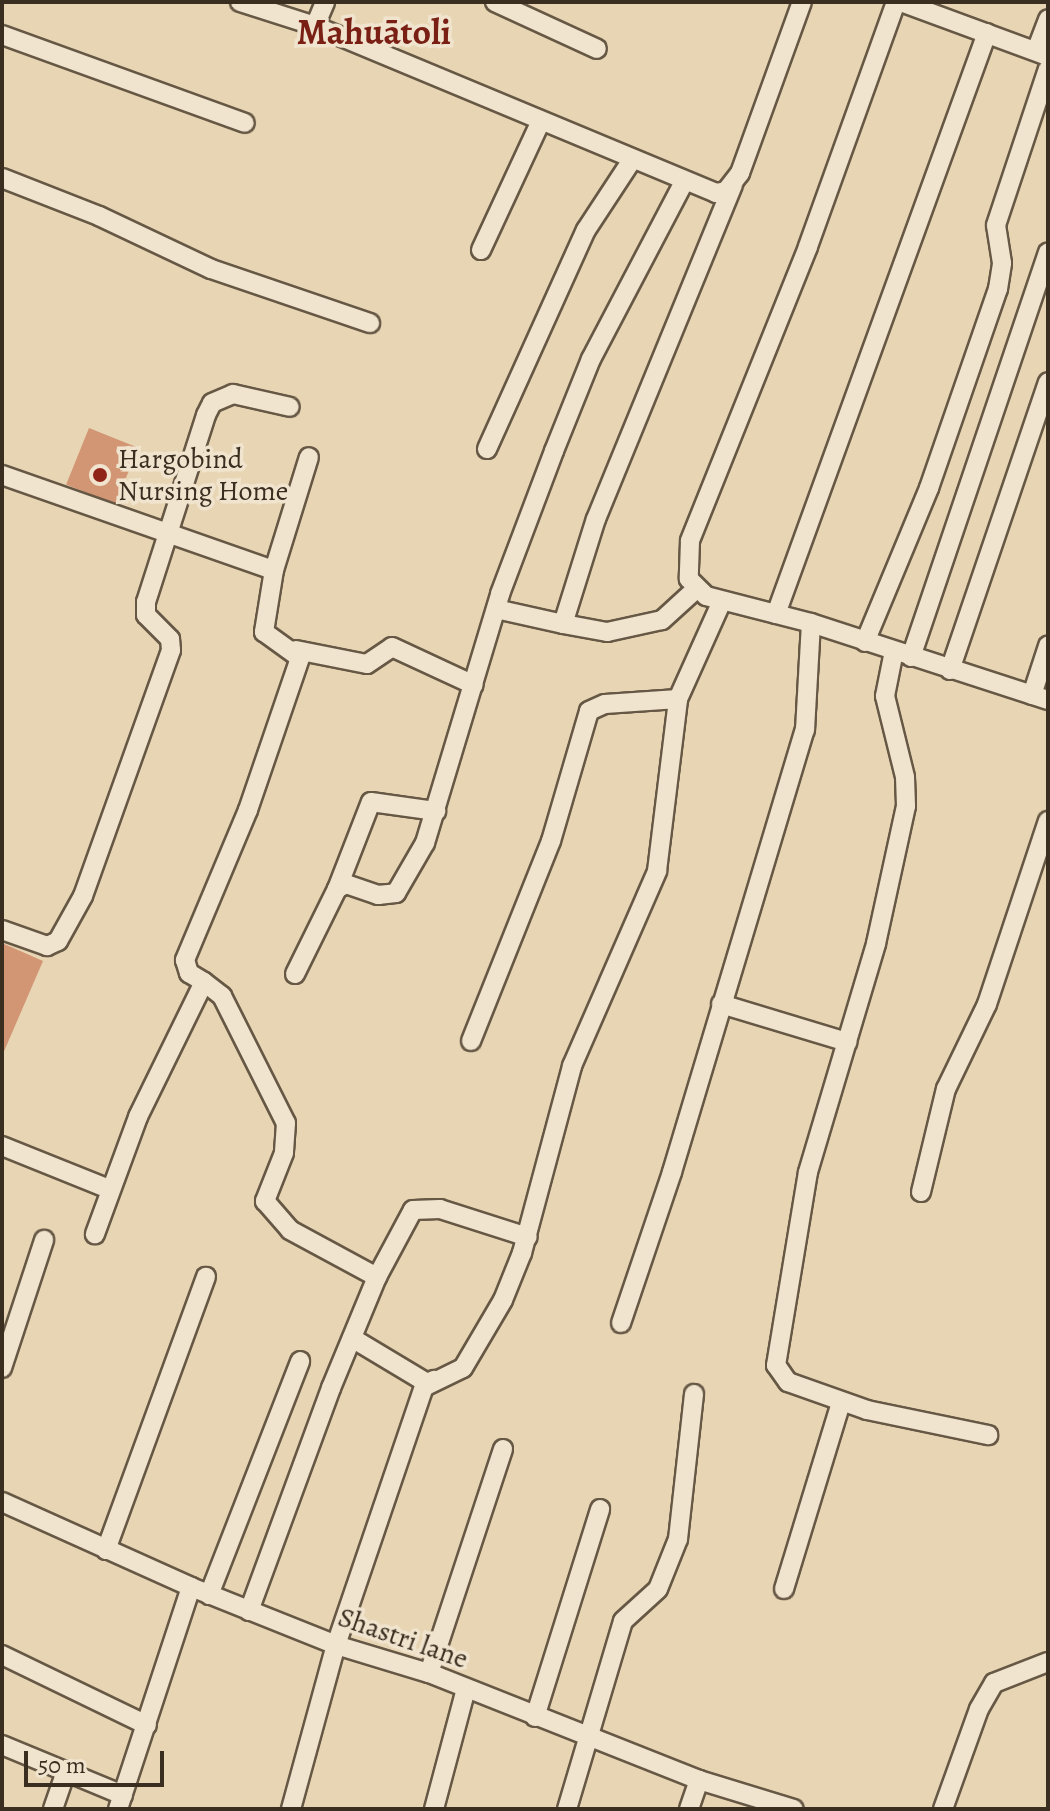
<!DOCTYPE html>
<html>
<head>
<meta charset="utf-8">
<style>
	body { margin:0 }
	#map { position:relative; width:1050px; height:1811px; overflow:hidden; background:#e8d5b4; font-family:Alegreya,serif }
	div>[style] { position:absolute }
	.building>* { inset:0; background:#d29674; transform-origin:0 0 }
	.roads { filter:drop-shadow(2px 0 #665845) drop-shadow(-2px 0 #665845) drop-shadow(0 2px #665845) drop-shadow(0 -2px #665845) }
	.minor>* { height:18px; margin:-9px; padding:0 9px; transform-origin:9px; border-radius:9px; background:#f0e4ce }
	.dots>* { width:22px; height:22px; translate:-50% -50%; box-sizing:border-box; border:4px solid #f0e4ce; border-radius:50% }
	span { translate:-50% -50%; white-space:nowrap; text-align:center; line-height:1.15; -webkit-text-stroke:7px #f0e4ce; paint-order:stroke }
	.poi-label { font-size:28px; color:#3a2e20 }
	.left { translate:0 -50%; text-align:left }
	.street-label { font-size:28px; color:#3a2e20 }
	.district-label { font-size:36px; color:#7a1f14; font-weight:700 }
	.frame { position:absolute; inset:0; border:4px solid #3a2e20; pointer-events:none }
	.scale { position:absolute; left:24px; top:1751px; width:140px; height:36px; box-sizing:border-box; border:4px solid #3a2e20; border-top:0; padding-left:10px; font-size:24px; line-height:28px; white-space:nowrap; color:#3a2e20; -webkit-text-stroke:6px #f0e4ce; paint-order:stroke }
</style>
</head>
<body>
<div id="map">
	<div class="building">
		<div style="left:89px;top:428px;width:53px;height:61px;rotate:22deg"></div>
		<div style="clip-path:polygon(2px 943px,43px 961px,2px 1056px)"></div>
	</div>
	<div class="roads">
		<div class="minor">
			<div style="left:240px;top:2px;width:79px;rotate:17.7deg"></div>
			<div style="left:315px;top:26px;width:434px;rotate:22.6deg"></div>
			<div style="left:716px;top:193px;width:10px;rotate:-11deg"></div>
			<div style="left:726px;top:191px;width:23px;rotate:-52deg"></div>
			<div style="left:740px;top:173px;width:182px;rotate:-70.1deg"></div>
			<div style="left:495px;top:2px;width:112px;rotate:24.7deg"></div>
			<div style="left:896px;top:2px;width:260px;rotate:109.8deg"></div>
			<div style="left:808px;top:247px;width:317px;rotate:111.9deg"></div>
			<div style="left:690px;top:541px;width:38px;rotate:92deg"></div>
			<div style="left:689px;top:579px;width:24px;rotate:45deg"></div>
			<div style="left:706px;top:596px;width:108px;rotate:14.4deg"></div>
			<div style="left:811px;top:623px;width:249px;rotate:18deg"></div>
			<div style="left:901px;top:2px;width:157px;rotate:20.2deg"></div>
			<div style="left:315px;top:26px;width:26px;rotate:-67deg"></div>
			<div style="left:2px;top:35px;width:258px;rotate:19.9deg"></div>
			<div style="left:1036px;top:51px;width:34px;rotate:-69deg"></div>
			<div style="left:2px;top:178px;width:104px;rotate:21.4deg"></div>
			<div style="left:99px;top:216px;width:124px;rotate:25.3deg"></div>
			<div style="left:211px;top:269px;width:168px;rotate:18.8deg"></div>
			<div style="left:481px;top:250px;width:142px;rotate:-65.1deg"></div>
			<div style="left:487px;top:449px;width:240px;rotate:-65.7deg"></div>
			<div style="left:586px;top:230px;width:84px;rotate:-56.7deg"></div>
			<div style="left:2px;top:475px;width:288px;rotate:19.3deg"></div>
			<div style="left:274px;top:570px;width:63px;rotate:99.2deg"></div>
			<div style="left:264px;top:632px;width:44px;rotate:35.8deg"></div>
			<div style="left:300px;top:658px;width:161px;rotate:108.9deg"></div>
			<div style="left:248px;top:810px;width:163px;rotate:112.8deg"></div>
			<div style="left:185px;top:960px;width:14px;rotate:73deg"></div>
			<div style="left:189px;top:973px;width:17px;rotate:31deg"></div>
			<div style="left:204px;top:982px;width:150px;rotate:116.1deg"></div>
			<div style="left:138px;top:1117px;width:125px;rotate:110.2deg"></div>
			<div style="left:274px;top:570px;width:118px;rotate:-72.8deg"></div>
			<div style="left:695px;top:590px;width:45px;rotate:137.7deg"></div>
			<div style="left:662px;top:620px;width:56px;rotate:167.7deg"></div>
			<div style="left:607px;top:632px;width:45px;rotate:-169.7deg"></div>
			<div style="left:563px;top:624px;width:110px;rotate:-72.6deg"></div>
			<div style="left:596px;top:519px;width:361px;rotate:-67.7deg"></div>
			<div style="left:496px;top:609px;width:69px;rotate:12.6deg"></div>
			<div style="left:776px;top:614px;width:618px;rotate:-70.04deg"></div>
			<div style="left:865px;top:642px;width:167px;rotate:-67.4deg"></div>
			<div style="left:929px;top:488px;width:211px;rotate:-70.9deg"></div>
			<div style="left:998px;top:289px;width:26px;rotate:-81deg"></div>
			<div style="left:1002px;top:263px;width:38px;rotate:-99deg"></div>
			<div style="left:996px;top:225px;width:164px;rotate:-71.6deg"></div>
			<div style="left:296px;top:650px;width:72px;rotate:11.2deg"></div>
			<div style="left:367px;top:664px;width:30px;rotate:-34deg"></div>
			<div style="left:392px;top:647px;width:90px;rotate:24.9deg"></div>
			<div style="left:894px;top:651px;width:46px;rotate:101.3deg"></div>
			<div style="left:885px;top:696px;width:83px;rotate:76.1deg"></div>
			<div style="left:905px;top:777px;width:29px;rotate:88deg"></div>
			<div style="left:906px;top:806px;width:141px;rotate:102.3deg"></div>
			<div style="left:876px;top:944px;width:238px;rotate:106.6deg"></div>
			<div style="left:808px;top:1172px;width:196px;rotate:99.4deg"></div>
			<div style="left:776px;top:1365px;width:21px;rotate:55deg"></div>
			<div style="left:788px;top:1382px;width:84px;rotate:19.5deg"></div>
			<div style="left:867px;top:1410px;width:124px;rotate:11.7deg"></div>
			<div style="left:911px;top:657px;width:427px;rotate:-71.3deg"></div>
			<div style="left:950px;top:670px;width:304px;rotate:-71.2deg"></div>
			<div style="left:1032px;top:695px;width:52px;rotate:-71.9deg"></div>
			<div style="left:337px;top:889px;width:93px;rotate:-68.7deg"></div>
			<div style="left:371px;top:802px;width:66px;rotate:7.9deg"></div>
			<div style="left:2px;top:930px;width:48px;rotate:19.6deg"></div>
			<div style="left:47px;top:946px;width:12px;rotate:-24deg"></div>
			<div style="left:58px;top:941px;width:51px;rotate:-60.9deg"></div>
			<div style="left:83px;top:896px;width:261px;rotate:-70.3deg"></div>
			<div style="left:171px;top:650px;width:11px;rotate:-95deg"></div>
			<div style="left:170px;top:639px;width:34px;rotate:-135deg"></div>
			<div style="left:146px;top:615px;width:13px;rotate:-90deg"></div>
			<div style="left:146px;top:602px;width:196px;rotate:-72.2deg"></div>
			<div style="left:206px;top:415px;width:13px;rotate:-63deg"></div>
			<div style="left:212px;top:403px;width:23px;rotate:-23deg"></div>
			<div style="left:233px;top:394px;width:58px;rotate:12.8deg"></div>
			<div style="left:295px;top:974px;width:95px;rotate:-63.7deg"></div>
			<div style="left:337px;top:889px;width:10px;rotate:-29deg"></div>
			<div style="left:346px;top:884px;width:34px;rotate:19deg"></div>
			<div style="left:378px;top:895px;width:18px;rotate:-6deg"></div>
			<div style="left:396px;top:893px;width:58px;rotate:-59.9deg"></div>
			<div style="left:425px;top:843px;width:260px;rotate:-73.2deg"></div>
			<div style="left:500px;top:594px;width:153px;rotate:-69.3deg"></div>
			<div style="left:554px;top:451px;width:99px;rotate:-68.1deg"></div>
			<div style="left:591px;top:359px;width:200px;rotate:-62.3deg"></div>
			<div style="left:204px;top:982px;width:23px;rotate:38deg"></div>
			<div style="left:222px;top:996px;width:142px;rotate:63.3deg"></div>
			<div style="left:286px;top:1123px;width:30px;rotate:94deg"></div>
			<div style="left:284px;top:1153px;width:52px;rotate:111.6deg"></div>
			<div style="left:265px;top:1201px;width:38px;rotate:49deg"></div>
			<div style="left:290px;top:1230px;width:99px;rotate:28.4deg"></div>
			<div style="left:721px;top:1004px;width:132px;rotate:16.8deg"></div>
			<div style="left:471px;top:1041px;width:215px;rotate:-68.2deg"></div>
			<div style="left:551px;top:841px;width:135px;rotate:-73.7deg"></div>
			<div style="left:589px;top:711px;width:17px;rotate:-24deg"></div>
			<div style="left:605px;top:704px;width:73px;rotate:-3.9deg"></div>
			<div style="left:2px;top:1146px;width:115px;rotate:21.9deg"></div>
			<div style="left:921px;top:1192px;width:106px;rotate:-76.4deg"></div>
			<div style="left:946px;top:1089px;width:94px;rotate:-64.2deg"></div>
			<div style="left:987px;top:1004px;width:193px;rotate:-71.6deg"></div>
			<div style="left:621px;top:1323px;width:159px;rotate:-71.3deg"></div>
			<div style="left:672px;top:1172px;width:462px;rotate:-73.3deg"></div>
			<div style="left:805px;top:730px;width:107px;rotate:-86.8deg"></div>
			<div style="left:352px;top:1338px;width:87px;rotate:31deg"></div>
			<div style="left:427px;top:1383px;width:8px;rotate:-23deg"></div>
			<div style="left:2px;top:1368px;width:135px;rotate:-71.8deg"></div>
			<div style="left:2px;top:1502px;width:207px;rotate:24.2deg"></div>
			<div style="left:191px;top:1587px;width:156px;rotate:21.8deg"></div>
			<div style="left:336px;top:1645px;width:97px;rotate:16.8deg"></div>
			<div style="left:429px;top:1673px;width:290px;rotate:21.6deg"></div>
			<div style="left:699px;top:1780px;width:99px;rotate:17deg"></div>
			<div style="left:106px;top:1550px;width:291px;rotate:-69.9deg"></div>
			<div style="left:784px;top:1589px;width:195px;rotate:-73deg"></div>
			<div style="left:209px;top:1595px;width:251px;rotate:-68.7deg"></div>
			<div style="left:249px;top:1611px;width:238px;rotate:-69.8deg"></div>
			<div style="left:331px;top:1388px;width:120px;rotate:-67.5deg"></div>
			<div style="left:377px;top:1277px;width:76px;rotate:-61.8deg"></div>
			<div style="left:413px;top:1210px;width:27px;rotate:-2deg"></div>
			<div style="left:440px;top:1209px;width:92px;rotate:17.7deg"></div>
			<div style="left:2px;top:1655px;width:161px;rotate:25.8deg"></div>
			<div style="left:429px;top:1673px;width:236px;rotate:-71.7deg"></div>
			<div style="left:535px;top:1717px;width:218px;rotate:-72.6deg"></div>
			<div style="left:2px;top:1745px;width:131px;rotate:22.5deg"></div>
			<div style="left:53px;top:1809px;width:39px;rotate:-71deg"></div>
			<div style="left:118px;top:1809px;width:234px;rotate:-71.8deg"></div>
			<div style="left:291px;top:1809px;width:170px;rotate:-74.7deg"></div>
			<div style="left:336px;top:1645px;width:273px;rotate:-71.2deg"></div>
			<div style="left:424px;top:1387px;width:43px;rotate:-26deg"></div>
			<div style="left:463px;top:1368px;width:79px;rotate:-59.5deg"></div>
			<div style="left:503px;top:1300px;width:51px;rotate:-68deg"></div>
			<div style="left:522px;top:1253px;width:194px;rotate:-75deg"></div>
			<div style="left:572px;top:1066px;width:213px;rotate:-66.4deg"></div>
			<div style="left:657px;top:871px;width:173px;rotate:-83deg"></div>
			<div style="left:678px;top:699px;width:107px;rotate:-65.8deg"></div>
			<div style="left:434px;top:1809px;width:124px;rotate:-75.1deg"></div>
			<div style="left:567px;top:1809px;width:196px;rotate:-73.4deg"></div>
			<div style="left:623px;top:1621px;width:47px;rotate:-42.4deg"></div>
			<div style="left:658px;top:1589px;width:54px;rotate:-68.2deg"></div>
			<div style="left:678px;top:1539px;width:146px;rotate:-83.7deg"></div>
			<div style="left:689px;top:1809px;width:31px;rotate:-71deg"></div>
			<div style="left:943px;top:1809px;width:106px;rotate:-70.2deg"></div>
			<div style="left:979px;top:1709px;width:30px;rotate:-60deg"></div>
			<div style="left:994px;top:1683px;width:58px;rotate:-21.3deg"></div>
		</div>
	</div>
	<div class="dots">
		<div style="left:100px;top:475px;background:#8f2418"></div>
	</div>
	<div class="poi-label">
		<span class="left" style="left:118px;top:475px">Hargobind<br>Nursing Home</span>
	</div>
	<div class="street-label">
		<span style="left:403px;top:1638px;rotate:19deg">Shastri lane</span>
	</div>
	<div class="district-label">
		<span style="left:374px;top:32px">Mahuātoli</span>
	</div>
	<div class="frame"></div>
	<div class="scale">50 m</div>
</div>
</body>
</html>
